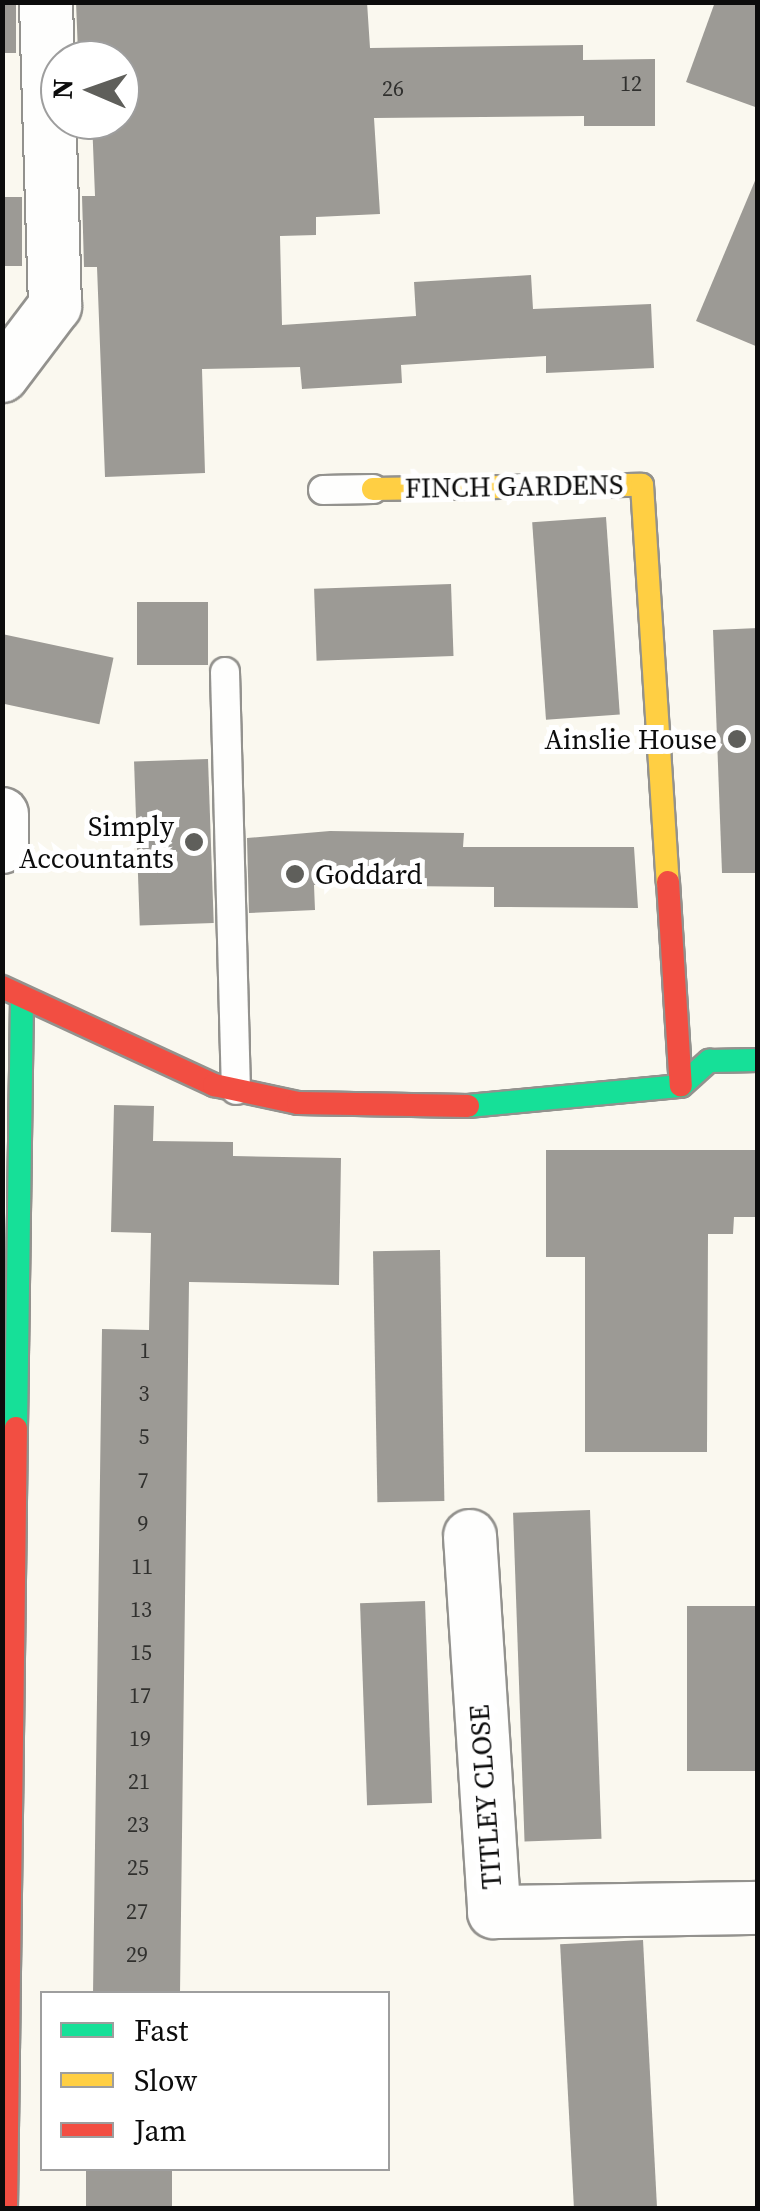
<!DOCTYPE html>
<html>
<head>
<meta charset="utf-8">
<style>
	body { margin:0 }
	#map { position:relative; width:760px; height:2211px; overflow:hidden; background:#faf8ef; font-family:"Source Serif 4",serif }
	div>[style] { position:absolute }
	.building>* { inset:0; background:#9c9a95; transform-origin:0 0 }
	.roads { filter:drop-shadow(2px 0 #93928e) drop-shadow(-2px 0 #93928e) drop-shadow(0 2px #93928e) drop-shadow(0 -2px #93928e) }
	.lane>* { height:28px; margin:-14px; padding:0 14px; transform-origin:14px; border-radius:14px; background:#fefefd }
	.street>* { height:52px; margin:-26px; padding:0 26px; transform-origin:26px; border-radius:26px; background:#fefefd }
	.fast>* { height:22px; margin:-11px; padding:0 11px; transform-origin:11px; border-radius:11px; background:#16e098 }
	.slow>* { height:22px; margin:-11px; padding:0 11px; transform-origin:11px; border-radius:11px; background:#ffcf43 }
	.jam>* { height:22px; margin:-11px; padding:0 11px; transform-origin:11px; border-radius:11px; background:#f24e42 }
	.dots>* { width:28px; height:28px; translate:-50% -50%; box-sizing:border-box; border:5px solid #fff; border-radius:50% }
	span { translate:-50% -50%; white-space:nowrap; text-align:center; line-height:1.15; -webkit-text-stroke:10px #fff; paint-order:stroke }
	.number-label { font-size:22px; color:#30302e }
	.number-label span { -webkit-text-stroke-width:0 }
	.street-label { font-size:28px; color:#0c0c0c }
	.poi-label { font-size:28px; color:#0c0c0c }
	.right { translate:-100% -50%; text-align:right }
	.left { translate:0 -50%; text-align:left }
	.frame { position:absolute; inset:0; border:5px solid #0c0c0c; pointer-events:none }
	.legend { position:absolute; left:40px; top:1991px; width:350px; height:180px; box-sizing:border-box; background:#fff; border:2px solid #9e9e9e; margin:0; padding:12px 18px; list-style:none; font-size:30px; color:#0c0c0c }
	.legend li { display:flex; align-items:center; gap:20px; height:50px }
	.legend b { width:50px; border:2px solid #9e9e9e }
	.north { position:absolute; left:40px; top:40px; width:100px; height:100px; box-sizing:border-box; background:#fff; border:2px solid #9e9e9e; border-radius:50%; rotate:272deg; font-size:28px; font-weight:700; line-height:40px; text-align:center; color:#0c0c0c }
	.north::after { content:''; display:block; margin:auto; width:35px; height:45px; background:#5f5f5b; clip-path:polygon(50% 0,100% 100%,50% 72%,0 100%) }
</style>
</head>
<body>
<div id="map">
	<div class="building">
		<div style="left:2px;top:2px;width:14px;height:51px"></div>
		<div style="clip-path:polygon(76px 2px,367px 2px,370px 48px,583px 45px,583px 60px,655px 59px,655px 126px,584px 126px,584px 116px,374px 118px,380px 214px,316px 217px,316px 235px,280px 236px,282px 325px,416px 316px,414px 282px,531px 275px,533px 309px,651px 304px,654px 368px,546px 373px,546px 356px,478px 360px,401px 365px,402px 383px,302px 389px,300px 367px,202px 369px,205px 473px,105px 477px,97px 267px,84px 267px,82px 196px,95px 196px,92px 120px,120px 120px,120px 60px,78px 53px)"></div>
		<div style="clip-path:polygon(715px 2px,758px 2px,758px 108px,686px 82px)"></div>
		<div style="clip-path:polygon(757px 176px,758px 176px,758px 347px,696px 321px)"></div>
		<div style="left:2px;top:197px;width:20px;height:69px"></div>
		<div style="left:606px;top:517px;width:198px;height:74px;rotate:86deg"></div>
		<div style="left:451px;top:584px;width:72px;height:137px;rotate:88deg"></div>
		<div style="left:137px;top:602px;width:71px;height:63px"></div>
		<div style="clip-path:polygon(758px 628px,758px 873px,722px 873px,713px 630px)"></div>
		<div style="left:2px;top:634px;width:114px;height:68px;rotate:12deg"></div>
		<div style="left:208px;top:759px;width:164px;height:74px;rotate:88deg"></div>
		<div style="clip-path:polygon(330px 831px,464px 833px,463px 847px,634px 847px,638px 908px,494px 907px,494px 887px,314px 885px,315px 910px,249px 913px,247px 838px)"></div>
		<div style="clip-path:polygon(114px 1105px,154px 1106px,153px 1141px,233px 1142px,233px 1156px,341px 1158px,339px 1285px,189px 1282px,180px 1994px,93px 1994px,102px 1329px,149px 1330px,151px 1233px,111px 1232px)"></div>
		<div style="clip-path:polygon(546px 1150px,758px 1150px,758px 1217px,734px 1217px,733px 1234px,708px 1234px,707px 1452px,585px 1452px,585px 1257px,546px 1257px)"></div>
		<div style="left:440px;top:1250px;width:251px;height:67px;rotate:89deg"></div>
		<div style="left:590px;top:1510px;width:329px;height:77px;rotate:88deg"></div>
		<div style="left:425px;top:1601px;width:202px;height:65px;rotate:88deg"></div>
		<div style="left:758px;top:1606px;width:165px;height:71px;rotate:90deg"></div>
		<div style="left:643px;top:1940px;width:268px;height:83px;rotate:87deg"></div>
		<div style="left:86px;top:2168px;width:86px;height:40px"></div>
	</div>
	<div class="roads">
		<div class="lane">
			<div style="left:323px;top:490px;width:50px;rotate:-1.1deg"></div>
			<div style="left:225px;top:672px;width:418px;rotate:88.5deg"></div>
		</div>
		<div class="street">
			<div style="left:2px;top:376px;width:88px;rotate:-52.9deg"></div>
			<div style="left:55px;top:306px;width:304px;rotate:-91.7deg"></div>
			<div style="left:2px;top:814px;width:33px;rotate:90deg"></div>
			<div style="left:470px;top:1536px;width:377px;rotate:86.3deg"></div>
			<div style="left:494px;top:1912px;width:264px;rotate:-0.9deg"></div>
		</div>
		<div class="fast">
			<div style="left:468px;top:1106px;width:214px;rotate:-5.4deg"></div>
			<div style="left:681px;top:1086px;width:38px;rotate:-42deg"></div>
			<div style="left:709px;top:1061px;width:49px;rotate:-1.2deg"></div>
			<div style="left:16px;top:1428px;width:427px;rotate:-89.2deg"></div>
		</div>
		<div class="slow">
			<div style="left:373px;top:489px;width:269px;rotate:-0.9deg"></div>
			<div style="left:642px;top:485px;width:398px;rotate:86.3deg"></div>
		</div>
		<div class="jam">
			<div style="left:668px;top:882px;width:204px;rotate:86.4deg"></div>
			<div style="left:2px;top:987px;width:234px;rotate:24.8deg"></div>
			<div style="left:214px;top:1085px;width:86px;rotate:12.1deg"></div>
			<div style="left:298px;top:1103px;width:170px;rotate:1deg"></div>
			<div style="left:6px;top:2208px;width:780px;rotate:-89.27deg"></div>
		</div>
	</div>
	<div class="dots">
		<div style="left:737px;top:739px;background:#5f5f5b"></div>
		<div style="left:194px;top:842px;background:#5f5f5b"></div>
		<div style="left:295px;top:874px;background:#5f5f5b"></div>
	</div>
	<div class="number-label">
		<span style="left:631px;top:84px">12</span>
		<span style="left:393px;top:89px">26</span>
		<span style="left:145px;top:1351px">1</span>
		<span style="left:144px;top:1394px">3</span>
		<span style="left:144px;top:1437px">5</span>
		<span style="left:143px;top:1481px">7</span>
		<span style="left:143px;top:1524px">9</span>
		<span style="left:142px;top:1567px">11</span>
		<span style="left:141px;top:1610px">13</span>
		<span style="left:141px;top:1653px">15</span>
		<span style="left:140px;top:1696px">17</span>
		<span style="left:140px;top:1739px">19</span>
		<span style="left:139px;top:1782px">21</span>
		<span style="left:138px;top:1825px">23</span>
		<span style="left:138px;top:1868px">25</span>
		<span style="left:137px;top:1912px">27</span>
		<span style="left:137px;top:1955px">29</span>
	</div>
	<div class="street-label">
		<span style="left:514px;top:486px;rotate:-1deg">FINCH GARDENS</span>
		<span style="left:485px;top:1797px;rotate:-94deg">TITLEY CLOSE</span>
	</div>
	<div class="poi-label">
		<span class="right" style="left:717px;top:739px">Ainslie House</span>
		<span class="right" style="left:174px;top:842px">Simply<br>Accountants</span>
		<span class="left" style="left:315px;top:874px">Goddard</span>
	</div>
	<div class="frame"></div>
	<ul class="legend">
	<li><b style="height:12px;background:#16e098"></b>Fast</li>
	<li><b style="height:12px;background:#ffcf43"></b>Slow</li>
	<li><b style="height:12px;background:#f24e42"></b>Jam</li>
	</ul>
	<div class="north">N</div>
</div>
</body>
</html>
